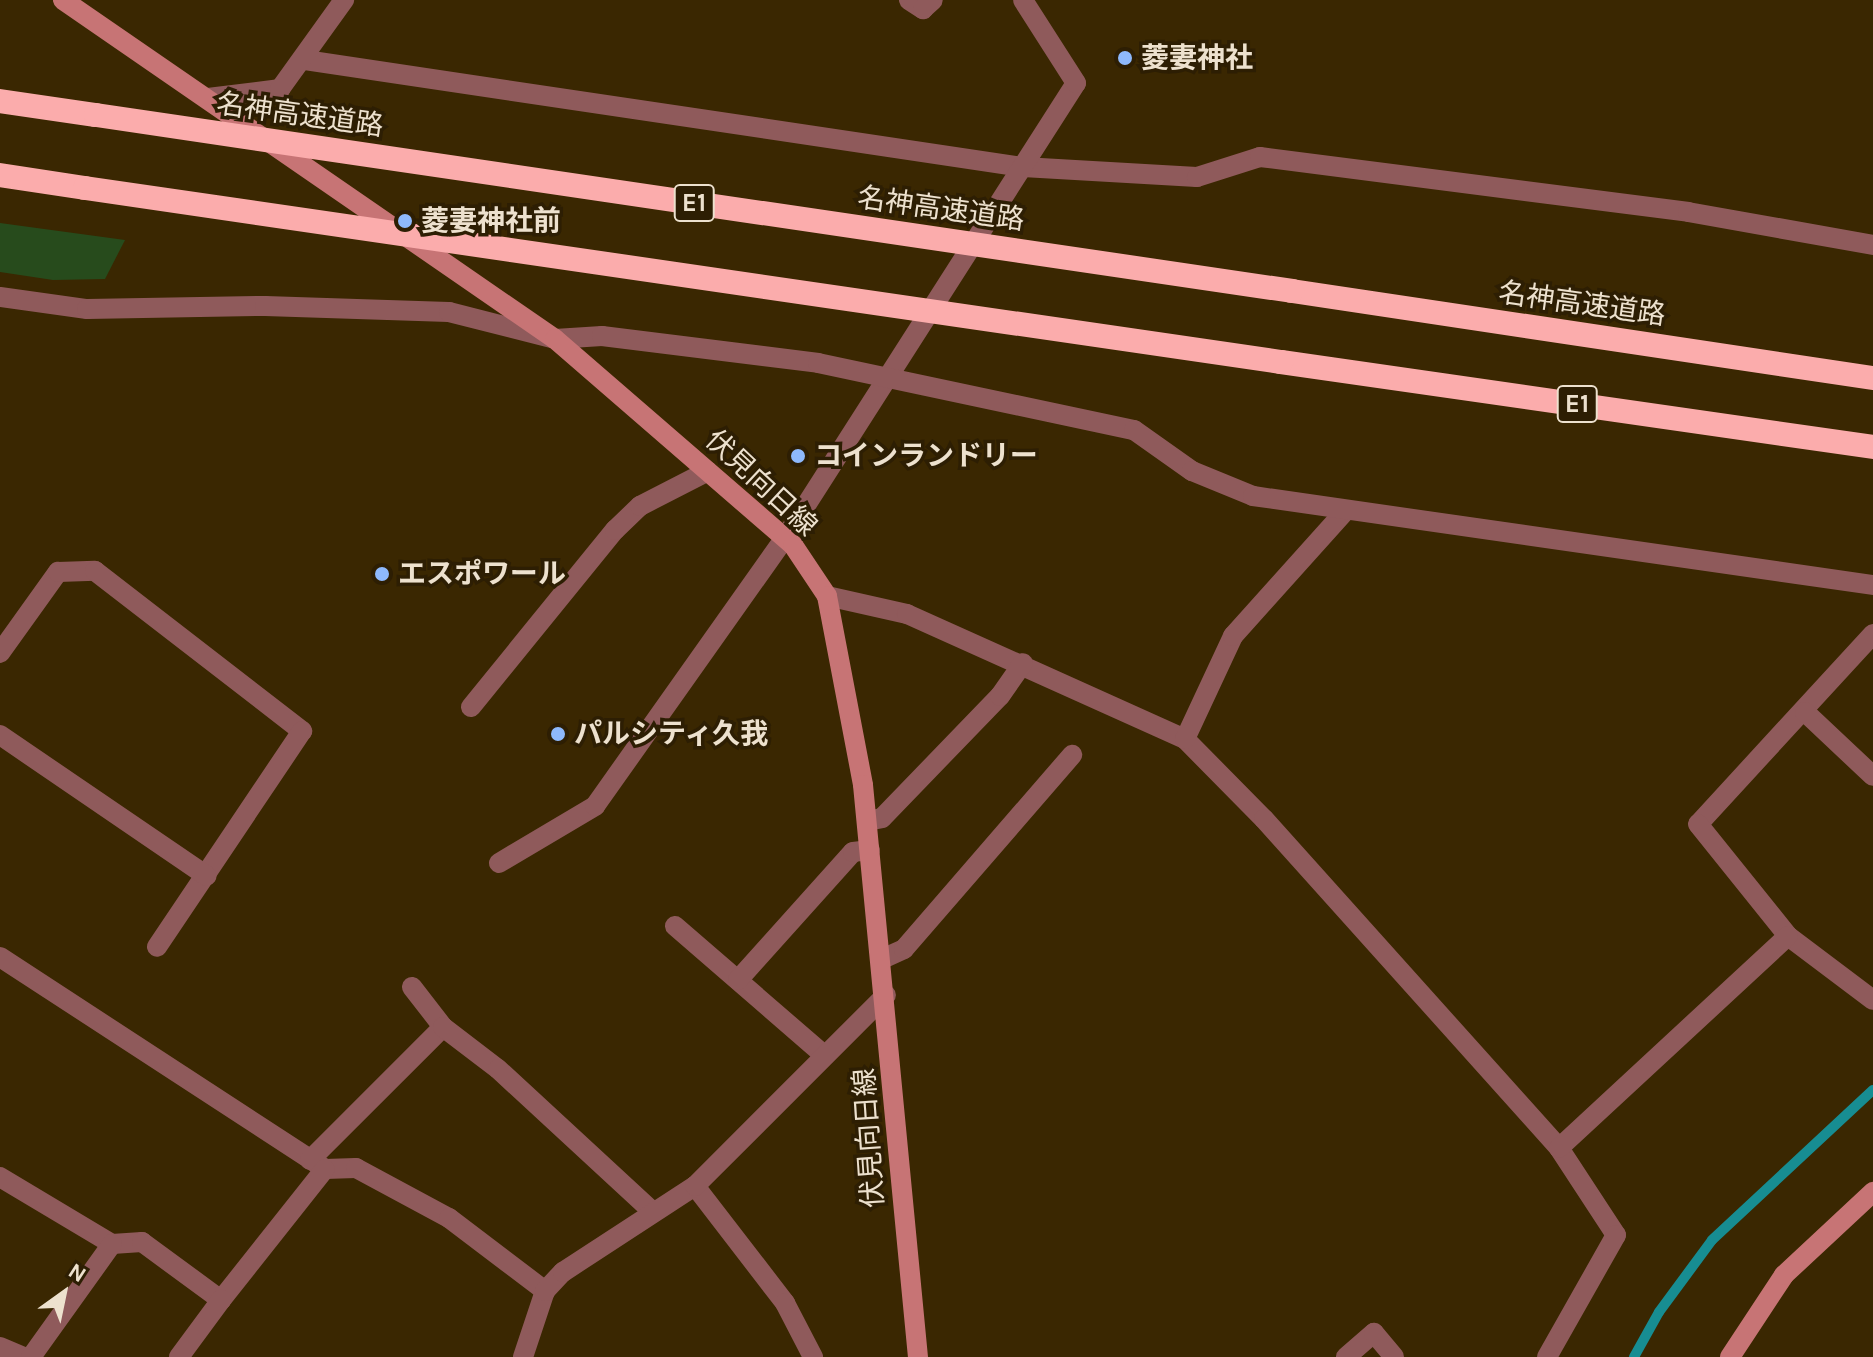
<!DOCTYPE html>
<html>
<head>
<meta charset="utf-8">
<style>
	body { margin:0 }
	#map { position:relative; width:1873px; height:1357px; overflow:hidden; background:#3a2701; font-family:Karla,"Noto Sans JP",sans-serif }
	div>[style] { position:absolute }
	.green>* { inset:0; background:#274b1c }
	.stream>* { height:10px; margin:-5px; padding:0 5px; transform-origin:5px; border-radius:5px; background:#178d92 }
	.minor>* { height:20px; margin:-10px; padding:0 10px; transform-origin:10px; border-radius:10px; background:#8f5a5b }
	.tertiary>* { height:20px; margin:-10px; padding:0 10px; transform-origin:10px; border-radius:10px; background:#8f5a5b }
	.secondary>* { height:20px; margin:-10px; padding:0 10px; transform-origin:10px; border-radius:10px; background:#c77475 }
	.motorway>* { height:24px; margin:-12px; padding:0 12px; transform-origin:12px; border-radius:12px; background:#fbacac }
	.motorway-bridge>* { height:24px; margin:-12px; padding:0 12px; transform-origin:12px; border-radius:12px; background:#fbacac }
	.dots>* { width:22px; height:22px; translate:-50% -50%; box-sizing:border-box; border:4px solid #2d1e03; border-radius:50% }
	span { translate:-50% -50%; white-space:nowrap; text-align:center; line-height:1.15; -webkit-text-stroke:7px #2d1e03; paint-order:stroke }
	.shield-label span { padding:2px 6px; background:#2d1e03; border:2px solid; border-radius:6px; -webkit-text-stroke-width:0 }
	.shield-label { font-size:26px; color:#ede1ce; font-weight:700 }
	.poi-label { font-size:28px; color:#ede1ce; font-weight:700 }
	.left { translate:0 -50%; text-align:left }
	.street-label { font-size:28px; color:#ede1ce }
	.north { position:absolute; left:24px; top:1253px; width:80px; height:80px; -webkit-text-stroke:6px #2d1e03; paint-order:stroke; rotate:33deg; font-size:22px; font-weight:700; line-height:32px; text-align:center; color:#ede1ce }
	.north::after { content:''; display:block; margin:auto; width:28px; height:36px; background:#ede1ce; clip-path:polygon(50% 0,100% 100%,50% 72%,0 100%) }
</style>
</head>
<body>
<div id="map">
	<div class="green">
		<div style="clip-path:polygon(0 223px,125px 240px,105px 279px,53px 280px,0 272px)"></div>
	</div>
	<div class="stream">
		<div style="left:1634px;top:1357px;width:51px;rotate:-60.9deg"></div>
		<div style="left:1659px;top:1312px;width:89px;rotate:-53.6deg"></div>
		<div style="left:1712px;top:1240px;width:220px;rotate:-43deg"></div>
	</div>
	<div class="minor">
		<div style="left:909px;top:0;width:17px;rotate:33deg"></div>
		<div style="left:923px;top:9px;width:13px;rotate:-42deg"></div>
		<div style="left:305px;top:60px;width:726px;rotate:8.48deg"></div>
		<div style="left:1023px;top:167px;width:174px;rotate:3.3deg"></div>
		<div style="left:1197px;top:177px;width:66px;rotate:-17.6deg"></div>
		<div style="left:1260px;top:157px;width:432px;rotate:7.3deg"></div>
		<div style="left:1688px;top:212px;width:188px;rotate:10.1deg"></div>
		<div style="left:208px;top:98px;width:73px;rotate:-7.1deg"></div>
		<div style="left:280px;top:89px;width:110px;rotate:-54.3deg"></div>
		<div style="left:827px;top:596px;width:82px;rotate:12.7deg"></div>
		<div style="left:907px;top:614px;width:305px;rotate:24.2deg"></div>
		<div style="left:1185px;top:739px;width:112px;rotate:45.4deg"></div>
		<div style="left:1264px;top:819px;width:442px;rotate:48.1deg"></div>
		<div style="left:1559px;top:1148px;width:104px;rotate:56.8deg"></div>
		<div style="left:1616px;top:1235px;width:140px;rotate:119.5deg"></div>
		<div style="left:1873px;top:634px;width:258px;rotate:132.6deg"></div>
		<div style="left:1698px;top:824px;width:144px;rotate:51.2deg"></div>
		<div style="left:1788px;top:936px;width:106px;rotate:37deg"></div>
		<div style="left:0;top:653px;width:100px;rotate:-54.4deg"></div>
		<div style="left:58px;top:572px;width:37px;rotate:-2deg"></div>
		<div style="left:95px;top:571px;width:262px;rotate:37.7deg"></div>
		<div style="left:302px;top:731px;width:260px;rotate:123.9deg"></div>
		<div style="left:471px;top:707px;width:228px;rotate:-50.9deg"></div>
		<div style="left:615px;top:530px;width:35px;rotate:-44deg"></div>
		<div style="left:640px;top:506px;width:76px;rotate:-27.2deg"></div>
		<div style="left:1805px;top:712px;width:93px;rotate:43.3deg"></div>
		<div style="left:0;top:735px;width:250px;rotate:34.3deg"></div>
		<div style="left:1185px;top:739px;width:114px;rotate:-65deg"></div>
		<div style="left:1233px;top:636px;width:168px;rotate:-48.1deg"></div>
		<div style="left:867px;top:821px;width:15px;rotate:-11deg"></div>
		<div style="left:882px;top:818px;width:170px;rotate:-46deg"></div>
		<div style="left:1000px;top:696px;width:40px;rotate:-55.1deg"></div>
		<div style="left:499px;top:863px;width:112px;rotate:-30.7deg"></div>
		<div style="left:595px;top:806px;width:329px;rotate:-54.7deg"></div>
		<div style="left:785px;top:538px;width:540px;rotate:-57.4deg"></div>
		<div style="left:1076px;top:83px;width:98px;rotate:-122.6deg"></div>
		<div style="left:675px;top:926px;width:198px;rotate:40.9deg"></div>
		<div style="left:0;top:957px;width:388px;rotate:33.1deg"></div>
		<div style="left:325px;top:1169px;width:31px;rotate:-2deg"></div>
		<div style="left:356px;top:1168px;width:106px;rotate:28.3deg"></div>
		<div style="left:449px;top:1218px;width:121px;rotate:37.2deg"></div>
		<div style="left:882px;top:959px;width:24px;rotate:-24deg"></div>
		<div style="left:904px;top:949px;width:257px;rotate:-49.1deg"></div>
		<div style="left:738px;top:980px;width:172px;rotate:-48.1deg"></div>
		<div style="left:853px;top:852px;width:17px;rotate:-7deg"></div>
		<div style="left:412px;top:987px;width:51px;rotate:52.2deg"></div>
		<div style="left:1559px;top:1148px;width:312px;rotate:-42.8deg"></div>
		<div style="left:310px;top:1160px;width:188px;rotate:-45deg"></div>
		<div style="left:443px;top:1027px;width:69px;rotate:37.4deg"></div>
		<div style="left:498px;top:1069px;width:211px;rotate:42.7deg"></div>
		<div style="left:0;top:1177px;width:131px;rotate:30.9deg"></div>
		<div style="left:112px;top:1244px;width:30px;rotate:-4deg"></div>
		<div style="left:142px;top:1242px;width:98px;rotate:36.3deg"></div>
		<div style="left:221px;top:1300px;width:167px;rotate:-51.6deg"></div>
		<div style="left:695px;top:1186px;width:148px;rotate:52.4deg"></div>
		<div style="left:785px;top:1303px;width:61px;rotate:62.6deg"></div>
		<div style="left:0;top:1347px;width:25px;rotate:23deg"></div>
		<div style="left:31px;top:1357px;width:139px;rotate:-54.4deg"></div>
		<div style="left:179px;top:1357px;width:71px;rotate:-53.6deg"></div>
		<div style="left:523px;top:1357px;width:70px;rotate:-71.6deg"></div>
		<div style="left:545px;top:1291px;width:26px;rotate:-47deg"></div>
		<div style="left:563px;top:1272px;width:158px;rotate:-33.1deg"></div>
		<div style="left:695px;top:1186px;width:270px;rotate:-45deg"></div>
		<div style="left:1346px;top:1357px;width:37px;rotate:-41deg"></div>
		<div style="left:1374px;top:1333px;width:31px;rotate:50deg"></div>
	</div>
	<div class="tertiary">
		<div style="left:0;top:297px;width:88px;rotate:7.9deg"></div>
		<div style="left:87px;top:309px;width:178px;rotate:-1deg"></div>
		<div style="left:265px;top:306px;width:184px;rotate:1.9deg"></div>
		<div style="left:449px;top:312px;width:109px;rotate:14.3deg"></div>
		<div style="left:555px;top:339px;width:47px;rotate:-3.7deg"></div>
		<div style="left:602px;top:336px;width:218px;rotate:7.1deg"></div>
		<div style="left:818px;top:363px;width:323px;rotate:12deg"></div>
		<div style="left:1134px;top:430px;width:71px;rotate:35.3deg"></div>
		<div style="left:1192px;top:471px;width:66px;rotate:22.3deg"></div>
		<div style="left:1253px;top:496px;width:626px;rotate:8.17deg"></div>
	</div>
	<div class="secondary">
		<div style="left:63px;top:0;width:597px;rotate:34.57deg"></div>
		<div style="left:555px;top:339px;width:315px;rotate:40.9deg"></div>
		<div style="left:793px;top:545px;width:61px;rotate:56.3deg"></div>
		<div style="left:827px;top:596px;width:192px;rotate:79.2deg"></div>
		<div style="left:863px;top:785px;width:575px;rotate:84.51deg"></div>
		<div style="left:1730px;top:1357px;width:98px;rotate:-56.6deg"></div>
		<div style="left:1784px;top:1275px;width:122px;rotate:-43deg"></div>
	</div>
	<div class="motorway">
		<div style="left:0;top:101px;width:97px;rotate:8.3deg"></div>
		<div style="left:0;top:175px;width:86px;rotate:8.7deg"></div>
		<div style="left:1292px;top:291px;width:587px;rotate:8.52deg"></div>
		<div style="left:1281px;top:362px;width:598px;rotate:8.17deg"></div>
	</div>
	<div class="motorway-bridge">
		<div style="left:96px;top:115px;width:1209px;rotate:8.37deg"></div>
		<div style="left:85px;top:188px;width:1209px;rotate:8.28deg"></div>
	</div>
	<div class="dots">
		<div style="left:1125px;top:58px;background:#8eb9fc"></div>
		<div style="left:405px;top:221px;background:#8eb9fc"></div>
		<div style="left:798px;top:456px;background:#8eb9fc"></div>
		<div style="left:382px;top:574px;background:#8eb9fc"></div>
		<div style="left:558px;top:734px;background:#8eb9fc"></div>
	</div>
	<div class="shield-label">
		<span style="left:694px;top:203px">E1</span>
		<span style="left:1577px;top:404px">E1</span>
	</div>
	<div class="poi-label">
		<span class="left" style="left:1141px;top:58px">菱妻神社</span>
		<span class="left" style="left:421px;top:221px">菱妻神社前</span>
		<span class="left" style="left:814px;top:456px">コインランドリー</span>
		<span class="left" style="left:398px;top:574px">エスポワール</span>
		<span class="left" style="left:574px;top:734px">パルシティ久我</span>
	</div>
	<div class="street-label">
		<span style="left:300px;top:115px;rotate:8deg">名神高速道路</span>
		<span style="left:941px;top:209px;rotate:8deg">名神高速道路</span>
		<span style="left:1582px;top:304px;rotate:8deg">名神高速道路</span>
		<span style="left:761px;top:483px;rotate:43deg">伏見向日線</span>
		<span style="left:869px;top:1138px;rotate:-94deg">伏見向日線</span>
	</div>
	<div class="north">N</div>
</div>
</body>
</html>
